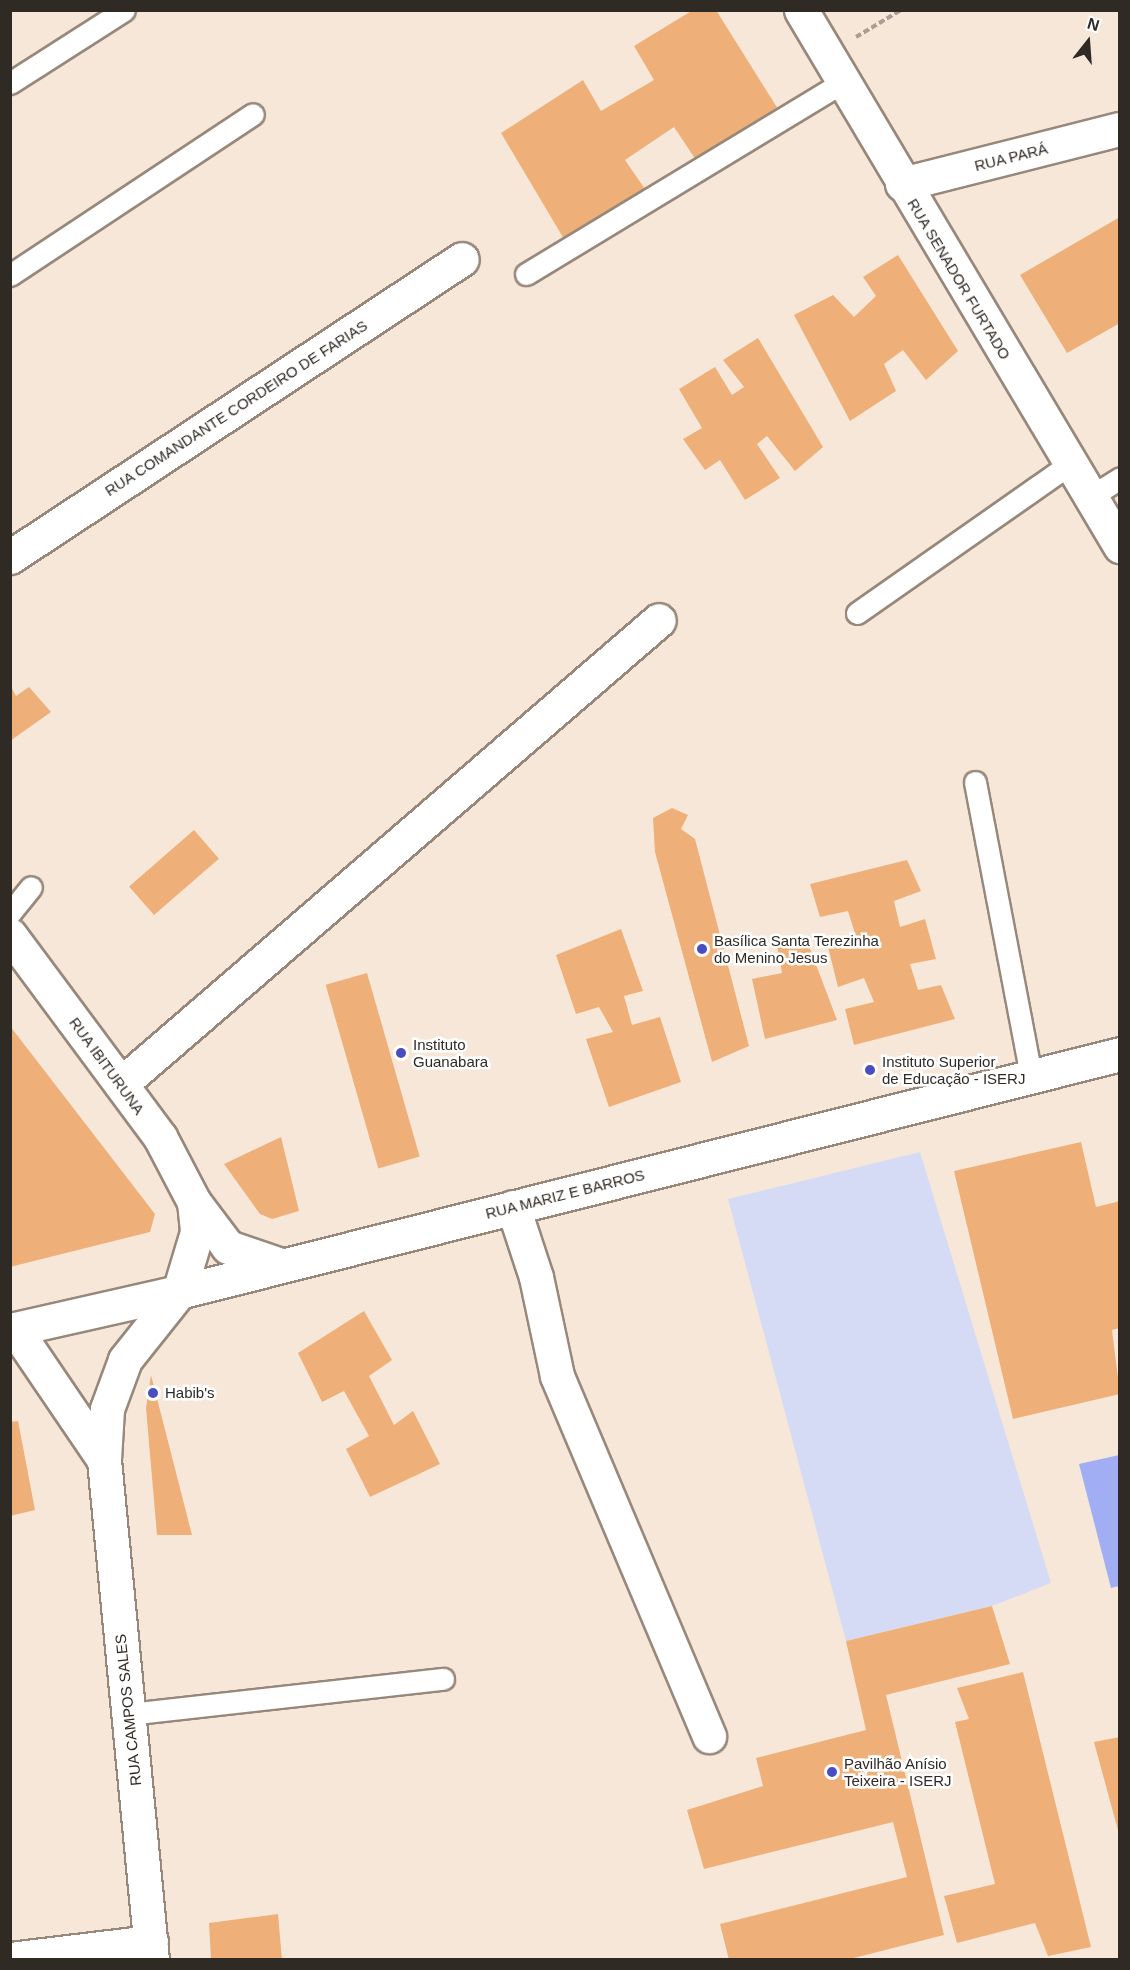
<!DOCTYPE html>
<html>
<head>
<meta charset="utf-8">
<style>
	body { margin:0 }
	#map { position:relative; width:1130px; height:1970px; overflow:hidden; background:#f7e7d9; font-family:Arial,sans-serif }
	div>[style] { position:absolute }
	.green>* { inset:0; background:#d6dbf5 }
	.water>* { inset:0; background:#a2aef4 }
	.building>* { inset:0; background:#eeb078; transform-origin:0 0 }
	.path>* { height:4px; margin-top:-2px; transform-origin:0; background:repeating-linear-gradient(90deg,#aa9e94 0 6px,transparent 0 9px) }
	.roads { filter:drop-shadow(2px 0 #97887b) drop-shadow(-2px 0 #97887b) drop-shadow(0 2px #97887b) drop-shadow(0 -2px #97887b) }
	.lane>* { height:21px; margin:-10.5px; padding:0 10.5px; transform-origin:10.5px; border-radius:10.5px; background:#fff }
	.street>* { height:33px; margin:-16.5px; padding:0 16.5px; transform-origin:16.5px; border-radius:16.5px; background:#fff }
	.secondary>* { height:33px; margin:-16.5px; padding:0 16.5px; transform-origin:16.5px; border-radius:16.5px; background:#fff }
	.dots>* { width:16px; height:16px; translate:-50% -50%; box-sizing:border-box; border:3px solid #fff; border-radius:50% }
	span { translate:-50% -50%; white-space:nowrap; text-align:center; line-height:1.15; -webkit-text-stroke:5px #fff; paint-order:stroke }
	.street-label { font-size:15px; color:#302a25 }
	.poi-label { font-size:15px; color:#302a25 }
	.left { translate:0 -50%; text-align:left }
	.frame { position:absolute; inset:0; border:12px solid #302a25; pointer-events:none }
	.north { position:absolute; left:1058px; top:12px; width:60px; height:60px; -webkit-text-stroke:4px #fff; paint-order:stroke; rotate:17deg; font-size:16px; font-weight:700; line-height:24px; text-align:center; color:#302a25 }
	.north::after { content:''; display:block; margin:auto; width:21px; height:27px; background:#302a25; clip-path:polygon(50% 0,100% 100%,50% 72%,0 100%) }
</style>
</head>
<body>
<div id="map">
	<div class="green">
		<div style="clip-path:polygon(920px 1152px,1051px 1583px,992px 1606px,846px 1641px,728px 1199px)"></div>
	</div>
	<div class="water">
		<div style="clip-path:polygon(1119px 1455px,1119px 1586px,1111px 1588px,1079px 1464px)"></div>
	</div>
	<div class="building">
		<div style="clip-path:polygon(693px 10px,716px 10px,778px 109px,696px 160px,674px 127px,625px 160px,647px 192px,564px 239px,501px 133px,583px 80px,601px 111px,654px 80px,634px 46px)"></div>
		<div style="clip-path:polygon(1120px 217px,1120px 323px,1067px 353px,1020px 275px)"></div>
		<div style="clip-path:polygon(898px 255px,958px 351px,926px 380px,903px 350px,884px 364px,896px 391px,850px 421px,794px 315px,833px 295px,854px 317px,876px 296px,863px 277px)"></div>
		<div style="clip-path:polygon(758px 338px,823px 447px,795px 471px,767px 436px,757px 444px,780px 478px,745px 500px,720px 460px,705px 470px,683px 439px,702px 428px,679px 389px,715px 367px,732px 395px,744px 387px,723px 360px)"></div>
		<div style="clip-path:polygon(10px 685px,16px 696px,29px 687px,51px 712px,10px 741px)"></div>
		<div style="clip-path:polygon(672px 808px,688px 815px,681px 829px,695px 839px,749px 1046px,712px 1062px,655px 852px,653px 818px)"></div>
		<div style="left:194px;top:830px;width:38px;height:86px;rotate:49deg"></div>
		<div style="clip-path:polygon(907px 860px,921px 891px,894px 901px,900px 927px,925px 919px,936px 959px,910px 964px,918px 990px,941px 985px,955px 1019px,854px 1045px,845px 1009px,874px 1002px,864px 978px,838px 987px,828px 947px,857px 940px,848px 911px,820px 917px,810px 884px)"></div>
		<div style="clip-path:polygon(621px 929px,643px 991px,624px 996px,632px 1025px,660px 1017px,681px 1082px,609px 1107px,586px 1039px,613px 1032px,599px 1007px,576px 1014px,556px 955px)"></div>
		<div style="clip-path:polygon(806px 938px,837px 1020px,765px 1039px,752px 979px,782px 973px,777px 946px)"></div>
		<div style="left:367px;top:973px;width:191px;height:43px;rotate:74deg"></div>
		<div style="clip-path:polygon(10px 1026px,155px 1214px,150px 1232px,10px 1267px)"></div>
		<div style="clip-path:polygon(281px 1137px,299px 1211px,272px 1219px,260px 1214px,224px 1164px)"></div>
		<div style="clip-path:polygon(1081px 1142px,1096px 1207px,1120px 1201px,1120px 1328px,1112px 1330px,1120px 1394px,1013px 1419px,954px 1171px)"></div>
		<div style="clip-path:polygon(364px 1311px,392px 1360px,369px 1376px,394px 1425px,413px 1411px,440px 1464px,370px 1497px,346px 1449px,369px 1436px,344px 1391px,322px 1402px,298px 1353px)"></div>
		<div style="clip-path:polygon(151px 1375px,192px 1535px,157px 1535px,146px 1408px)"></div>
		<div style="clip-path:polygon(18px 1421px,35px 1510px,10px 1516px,10px 1422px)"></div>
		<div style="clip-path:polygon(992px 1606px,1010px 1664px,886px 1695px,944px 1935px,846px 1960px,729px 1960px,720px 1924px,907px 1877px,893px 1822px,704px 1869px,687px 1810px,763px 1786px,756px 1758px,866px 1730px,846px 1641px)"></div>
		<div style="clip-path:polygon(1023px 1672px,1091px 1947px,1048px 1956px,1035px 1923px,957px 1943px,944px 1896px,995px 1884px,955px 1722px,969px 1719px,957px 1688px)"></div>
		<div style="clip-path:polygon(1120px 1737px,1120px 1834px,1119px 1834px,1094px 1742px)"></div>
		<div style="clip-path:polygon(278px 1914px,282px 1960px,211px 1960px,209px 1923px)"></div>
	</div>
	<div class="path">
		<div style="left:856px;top:37px;width:52px;rotate:-31deg"></div>
	</div>
	<div class="roads">
		<div class="lane">
			<div style="left:10px;top:83px;width:135px;rotate:-32.6deg"></div>
			<div style="left:526px;top:274px;width:371px;rotate:-31.2deg"></div>
			<div style="left:10px;top:275px;width:291px;rotate:-33.5deg"></div>
			<div style="left:1090px;top:497px;width:36px;rotate:-32deg"></div>
			<div style="left:857px;top:613px;width:260px;rotate:-35deg"></div>
			<div style="left:975px;top:782px;width:299px;rotate:79.2deg"></div>
			<div style="left:10px;top:913px;width:33px;rotate:-51deg"></div>
			<div style="left:129px;top:1714px;width:316px;rotate:-6.4deg"></div>
		</div>
		<div class="street">
			<div style="left:10px;top:557px;width:541px;rotate:-33.4deg"></div>
			<div style="left:121px;top:1084px;width:710px;rotate:-40.78deg"></div>
			<div style="left:513px;top:1207px;width:74px;rotate:71.8deg"></div>
			<div style="left:536px;top:1277px;width:101px;rotate:78deg"></div>
			<div style="left:557px;top:1376px;width:391px;rotate:67.1deg"></div>
			<div style="left:10px;top:1959px;width:142px;rotate:-6.9deg"></div>
		</div>
		<div class="secondary">
			<div style="left:801px;top:10px;width:624px;rotate:59.24deg"></div>
			<div style="left:902px;top:184px;width:225px;rotate:-14.2deg"></div>
			<div style="left:10px;top:935px;width:252px;rotate:53.4deg"></div>
			<div style="left:160px;top:1137px;width:73px;rotate:62.4deg"></div>
			<div style="left:194px;top:1202px;width:30px;rotate:84deg"></div>
			<div style="left:197px;top:1232px;width:63px;rotate:106.7deg"></div>
			<div style="left:179px;top:1292px;width:87px;rotate:128.5deg"></div>
			<div style="left:125px;top:1360px;width:52px;rotate:110.2deg"></div>
			<div style="left:107px;top:1409px;width:51px;rotate:93.4deg"></div>
			<div style="left:104px;top:1460px;width:502px;rotate:84.52deg"></div>
			<div style="left:194px;top:1202px;width:56px;rotate:52.9deg"></div>
			<div style="left:228px;top:1247px;width:56px;rotate:18.8deg"></div>
			<div style="left:15px;top:1329px;width:158px;rotate:55.8deg"></div>
			<div style="left:10px;top:1330px;width:173px;rotate:-12.7deg"></div>
			<div style="left:179px;top:1292px;width:971px;rotate:-14.19deg"></div>
		</div>
	</div>
	<div class="dots">
		<div style="left:702px;top:949px;background:#4a4cc2"></div>
		<div style="left:401px;top:1053px;background:#4a4cc2"></div>
		<div style="left:870px;top:1070px;background:#4a4cc2"></div>
		<div style="left:153px;top:1393px;background:#4a4cc2"></div>
		<div style="left:832px;top:1772px;background:#4a4cc2"></div>
	</div>
	<div class="street-label">
		<span style="left:1011px;top:157px;rotate:-14deg">RUA PARÁ</span>
		<span style="left:959px;top:279px;rotate:59deg">RUA SENADOR FURTADO</span>
		<span style="left:236px;top:408px;rotate:-33deg">RUA COMANDANTE CORDEIRO DE FARIAS</span>
		<span style="left:107px;top:1066px;rotate:54deg">RUA IBITURUNA</span>
		<span style="left:565px;top:1194px;rotate:-14deg">RUA MARIZ E BARROS</span>
		<span style="left:128px;top:1710px;rotate:-96deg">RUA CAMPOS SALES</span>
	</div>
	<div class="poi-label">
		<span class="left" style="left:714px;top:949px">Basílica Santa Terezinha<br>do Menino Jesus</span>
		<span class="left" style="left:413px;top:1053px">Instituto<br>Guanabara</span>
		<span class="left" style="left:882px;top:1070px">Instituto Superior<br>de Educação - ISERJ</span>
		<span class="left" style="left:165px;top:1393px">Habib's</span>
		<span class="left" style="left:844px;top:1772px">Pavilhão Anísio<br>Teixeira - ISERJ</span>
	</div>
	<div class="frame"></div>
	<div class="north">N</div>
</div>
</body>
</html>
